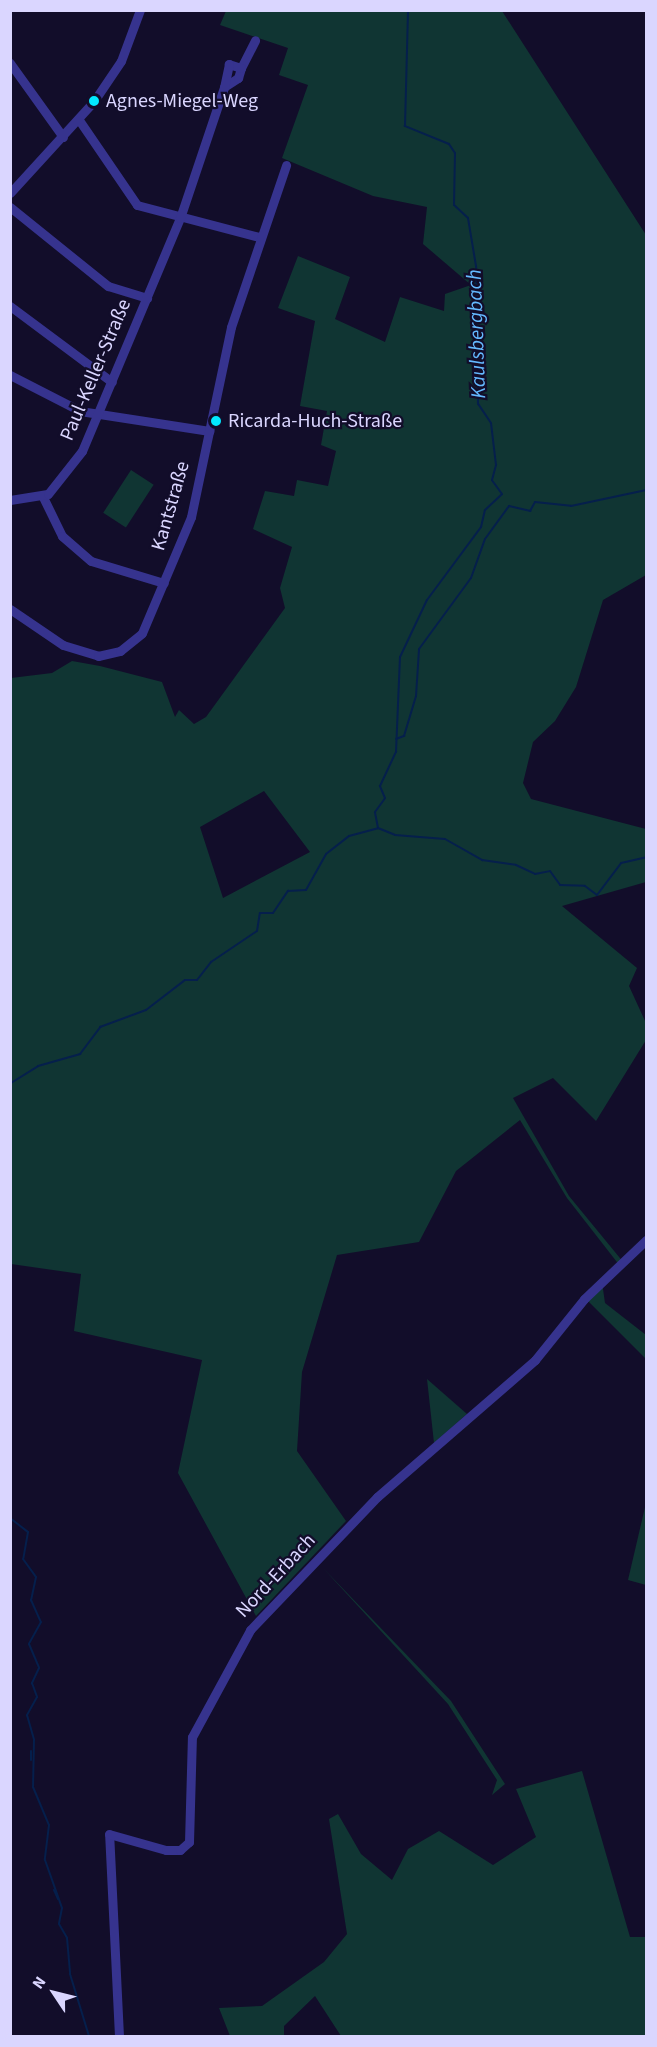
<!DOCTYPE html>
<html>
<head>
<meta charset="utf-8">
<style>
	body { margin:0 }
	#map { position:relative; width:657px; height:2047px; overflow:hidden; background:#120d2a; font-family:"Source Sans 3",sans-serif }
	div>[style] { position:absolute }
	.green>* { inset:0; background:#103533; transform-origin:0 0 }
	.stream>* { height:2px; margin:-1px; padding:0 1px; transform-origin:1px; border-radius:1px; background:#051f4c }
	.street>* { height:9px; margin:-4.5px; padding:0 4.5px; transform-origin:4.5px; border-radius:4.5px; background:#36338e }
	.dots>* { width:16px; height:16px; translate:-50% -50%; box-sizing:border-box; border:3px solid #120d2a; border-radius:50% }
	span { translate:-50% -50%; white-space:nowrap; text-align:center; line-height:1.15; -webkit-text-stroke:4.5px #120d2a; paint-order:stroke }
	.poi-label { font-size:20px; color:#dad6ff }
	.left { translate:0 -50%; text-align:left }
	.street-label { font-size:20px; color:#dad6ff }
	.water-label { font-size:21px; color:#64b9ff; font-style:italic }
	.frame { position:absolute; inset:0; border:12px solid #dad6ff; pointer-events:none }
	.north { position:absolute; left:24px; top:1963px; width:60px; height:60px; -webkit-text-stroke:4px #120d2a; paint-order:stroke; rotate:305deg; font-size:16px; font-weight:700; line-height:24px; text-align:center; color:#dad6ff }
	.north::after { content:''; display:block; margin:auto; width:21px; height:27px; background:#dad6ff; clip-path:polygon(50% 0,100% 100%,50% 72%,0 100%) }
</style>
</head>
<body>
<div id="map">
	<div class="green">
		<div style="clip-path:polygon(evenodd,226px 11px,502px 11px,646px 235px,646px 575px,603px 600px,576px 687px,555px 721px,533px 742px,523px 783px,531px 799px,646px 829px,646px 882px,562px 906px,637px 968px,629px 986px,646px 1023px,646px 1040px,596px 1121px,553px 1078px,513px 1098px,569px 1196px,624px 1263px,620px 1266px,567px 1198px,520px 1120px,456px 1171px,419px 1242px,337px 1255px,302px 1372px,297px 1451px,346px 1521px,256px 1616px,178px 1473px,202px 1360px,74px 1331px,81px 1274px,11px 1264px,11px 678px,52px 673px,72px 661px,100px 666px,162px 682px,175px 717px,179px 710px,194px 724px,206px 717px,285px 608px,280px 588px,292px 547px,253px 529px,265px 491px,294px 496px,297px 480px,328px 486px,336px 451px,321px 445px,327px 411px,300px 406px,315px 321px,278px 308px,298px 256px,350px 277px,335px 319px,385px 342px,400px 297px,444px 311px,445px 294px,471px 285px,423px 244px,427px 207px,373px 196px,282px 158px,308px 85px,279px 75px,288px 48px,220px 25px,226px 11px,264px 791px,310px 852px,223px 898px,200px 827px,264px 791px)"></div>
		<div style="left:131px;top:470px;width:27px;height:51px;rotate:33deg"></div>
		<div style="clip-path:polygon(602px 1282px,605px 1303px,646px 1335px,646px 1359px,586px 1299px)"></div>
		<div style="clip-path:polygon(427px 1379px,467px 1414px,434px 1443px)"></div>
		<div style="clip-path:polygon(646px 1503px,646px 1585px,628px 1580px)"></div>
		<div style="clip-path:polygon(323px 1568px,451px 1701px,505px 1784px,492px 1795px,497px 1780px,448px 1704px)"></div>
		<div style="clip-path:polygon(582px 1771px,630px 1937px,646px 1937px,646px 2036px,341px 2036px,315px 1996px,284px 2026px,284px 2036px,230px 2036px,219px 2008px,262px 2006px,324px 1962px,347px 1934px,329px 1819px,338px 1814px,361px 1854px,392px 1880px,408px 1849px,439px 1831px,493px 1865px,536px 1837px,516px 1789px)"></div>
	</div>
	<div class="stream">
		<div style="left:396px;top:739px;width:9px;rotate:-21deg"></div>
		<div style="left:404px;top:736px;width:42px;rotate:-73.3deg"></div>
		<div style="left:416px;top:696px;width:47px;rotate:-86.3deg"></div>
		<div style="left:419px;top:649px;width:88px;rotate:-53.8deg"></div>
		<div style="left:471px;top:578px;width:41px;rotate:-70.3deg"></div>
		<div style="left:485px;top:539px;width:41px;rotate:-54deg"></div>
		<div style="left:509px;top:506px;width:22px;rotate:13deg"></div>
		<div style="left:530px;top:511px;width:10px;rotate:-61deg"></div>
		<div style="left:535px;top:502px;width:36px;rotate:6deg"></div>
		<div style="left:571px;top:506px;width:77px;rotate:-12deg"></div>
		<div style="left:378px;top:828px;width:16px;rotate:-101deg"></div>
		<div style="left:375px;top:812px;width:17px;rotate:-54deg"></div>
		<div style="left:385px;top:798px;width:13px;rotate:-113deg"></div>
		<div style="left:380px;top:786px;width:38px;rotate:-65deg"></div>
		<div style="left:396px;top:752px;width:95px;rotate:-87.6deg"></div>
		<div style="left:400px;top:657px;width:63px;rotate:-64.7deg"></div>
		<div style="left:427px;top:600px;width:91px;rotate:-53.5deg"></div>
		<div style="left:481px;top:527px;width:17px;rotate:-77deg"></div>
		<div style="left:485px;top:510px;width:23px;rotate:-43deg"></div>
		<div style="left:502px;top:494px;width:17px;rotate:-126deg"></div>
		<div style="left:492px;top:480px;width:16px;rotate:-75deg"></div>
		<div style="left:496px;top:465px;width:42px;rotate:-96.8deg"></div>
		<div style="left:491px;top:423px;width:23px;rotate:-124deg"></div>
		<div style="left:478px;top:404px;width:138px;rotate:-90.8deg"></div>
		<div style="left:476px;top:266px;width:49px;rotate:-99.5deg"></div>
		<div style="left:468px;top:218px;width:19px;rotate:-137deg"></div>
		<div style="left:454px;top:205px;width:52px;rotate:-88.9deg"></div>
		<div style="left:455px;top:153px;width:11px;rotate:-124deg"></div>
		<div style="left:449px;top:144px;width:48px;rotate:-157.8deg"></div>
		<div style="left:405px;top:126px;width:116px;rotate:-88.5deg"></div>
		<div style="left:11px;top:1083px;width:32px;rotate:-32deg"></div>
		<div style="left:38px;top:1066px;width:44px;rotate:-15.9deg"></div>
		<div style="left:80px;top:1054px;width:34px;rotate:-53deg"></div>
		<div style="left:100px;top:1027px;width:49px;rotate:-20.3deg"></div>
		<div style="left:146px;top:1010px;width:49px;rotate:-37.6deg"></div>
		<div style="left:185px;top:980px;width:12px"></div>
		<div style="left:197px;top:980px;width:23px;rotate:-52deg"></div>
		<div style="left:211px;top:962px;width:55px;rotate:-34deg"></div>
		<div style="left:257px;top:931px;width:18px;rotate:-81deg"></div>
		<div style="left:260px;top:913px;width:13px"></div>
		<div style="left:273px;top:913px;width:27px;rotate:-56deg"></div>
		<div style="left:288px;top:891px;width:18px;rotate:-3deg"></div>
		<div style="left:306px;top:890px;width:41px;rotate:-60.9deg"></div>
		<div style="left:326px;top:854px;width:29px;rotate:-38deg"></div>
		<div style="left:349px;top:836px;width:30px;rotate:-15deg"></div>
		<div style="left:378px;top:828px;width:18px;rotate:22deg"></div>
		<div style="left:395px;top:835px;width:50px;rotate:4.6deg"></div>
		<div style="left:445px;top:839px;width:43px;rotate:29.6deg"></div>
		<div style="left:482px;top:860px;width:34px;rotate:8deg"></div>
		<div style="left:516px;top:865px;width:21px;rotate:25deg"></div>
		<div style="left:535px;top:874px;width:15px;rotate:-11deg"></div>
		<div style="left:550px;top:871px;width:17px;rotate:54deg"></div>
		<div style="left:560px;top:885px;width:25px;rotate:2deg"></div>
		<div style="left:585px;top:886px;width:15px;rotate:37deg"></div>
		<div style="left:597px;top:895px;width:40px;rotate:-53deg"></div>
		<div style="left:621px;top:863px;width:26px;rotate:-13deg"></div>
		<div style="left:10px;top:1490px;width:7px;rotate:90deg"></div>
		<div style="left:10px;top:1518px;width:23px;rotate:38deg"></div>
		<div style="left:28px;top:1532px;width:27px;rotate:100deg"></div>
		<div style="left:23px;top:1559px;width:22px;rotate:54deg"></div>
		<div style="left:36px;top:1577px;width:24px;rotate:102deg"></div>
		<div style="left:31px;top:1600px;width:24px;rotate:66deg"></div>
		<div style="left:41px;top:1622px;width:25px;rotate:119deg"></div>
		<div style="left:29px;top:1644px;width:26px;rotate:67deg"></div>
		<div style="left:39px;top:1668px;width:17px;rotate:115deg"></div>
		<div style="left:32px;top:1683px;width:15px;rotate:70deg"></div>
		<div style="left:37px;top:1697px;width:21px;rotate:119deg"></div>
		<div style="left:27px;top:1715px;width:26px;rotate:74deg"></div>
		<div style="left:34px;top:1740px;width:47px;rotate:91.2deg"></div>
		<div style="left:33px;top:1787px;width:41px;rotate:67.2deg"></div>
		<div style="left:49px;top:1825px;width:35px;rotate:97deg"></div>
		<div style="left:45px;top:1860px;width:51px;rotate:70.5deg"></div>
		<div style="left:62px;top:1908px;width:16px;rotate:101deg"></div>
		<div style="left:59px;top:1924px;width:16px;rotate:60deg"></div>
		<div style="left:67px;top:1938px;width:36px;rotate:85deg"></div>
		<div style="left:70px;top:1974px;width:65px;rotate:73deg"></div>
		<div style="left:31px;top:1760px;width:9px;rotate:-90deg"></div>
		<div style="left:54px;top:1890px;width:10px;rotate:66deg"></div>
	</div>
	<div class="street">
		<div style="left:10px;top:63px;width:91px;rotate:54.4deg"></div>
		<div style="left:241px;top:68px;width:31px;rotate:-63deg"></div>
		<div style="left:79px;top:120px;width:103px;rotate:55.7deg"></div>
		<div style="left:137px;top:205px;width:126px;rotate:14.7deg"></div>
		<div style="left:10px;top:193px;width:125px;rotate:-47.6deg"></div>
		<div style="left:94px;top:101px;width:48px;rotate:-56deg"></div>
		<div style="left:121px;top:61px;width:54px;rotate:-69.6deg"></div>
		<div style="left:10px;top:207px;width:126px;rotate:38.9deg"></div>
		<div style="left:108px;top:286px;width:41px;rotate:17.1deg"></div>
		<div style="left:10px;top:306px;width:127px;rotate:36.7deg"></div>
		<div style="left:10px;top:375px;width:79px;rotate:27.2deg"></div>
		<div style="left:80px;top:411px;width:131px;rotate:8.8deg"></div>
		<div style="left:43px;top:497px;width:43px;rotate:64deg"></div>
		<div style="left:62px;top:536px;width:38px;rotate:41deg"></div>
		<div style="left:91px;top:561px;width:76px;rotate:16.8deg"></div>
		<div style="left:10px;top:500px;width:38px;rotate:-9deg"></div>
		<div style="left:48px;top:494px;width:55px;rotate:-51.7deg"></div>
		<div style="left:82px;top:451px;width:253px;rotate:-67.2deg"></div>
		<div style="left:180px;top:218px;width:138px;rotate:-71.4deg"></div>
		<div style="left:224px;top:87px;width:17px;rotate:-33deg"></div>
		<div style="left:238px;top:78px;width:10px;rotate:-73deg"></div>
		<div style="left:241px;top:68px;width:13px;rotate:-162deg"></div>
		<div style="left:229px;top:64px;width:24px;rotate:102deg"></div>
		<div style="left:10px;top:609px;width:64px;rotate:34.2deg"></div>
		<div style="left:63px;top:645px;width:37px;rotate:17deg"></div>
		<div style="left:98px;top:656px;width:23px;rotate:-13deg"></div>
		<div style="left:120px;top:651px;width:28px;rotate:-39deg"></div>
		<div style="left:142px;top:633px;width:126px;rotate:-67.1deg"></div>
		<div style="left:191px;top:517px;width:194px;rotate:-78.1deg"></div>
		<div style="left:231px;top:327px;width:171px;rotate:-71.2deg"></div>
		<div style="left:119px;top:2036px;width:202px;rotate:-92.8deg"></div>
		<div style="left:109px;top:1834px;width:59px;rotate:15.7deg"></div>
		<div style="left:166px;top:1850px;width:14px"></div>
		<div style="left:180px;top:1850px;width:12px;rotate:-42deg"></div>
		<div style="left:189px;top:1842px;width:105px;rotate:-88.4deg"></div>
		<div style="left:192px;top:1737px;width:122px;rotate:-61.5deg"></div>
		<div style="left:250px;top:1630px;width:184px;rotate:-46.3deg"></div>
		<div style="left:377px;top:1497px;width:209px;rotate:-40.9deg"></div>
		<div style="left:535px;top:1360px;width:78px;rotate:-51.2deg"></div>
		<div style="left:584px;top:1299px;width:86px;rotate:-43.6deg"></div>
	</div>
	<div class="dots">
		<div style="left:94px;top:101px;background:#02e8ff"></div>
		<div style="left:216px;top:421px;background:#02e8ff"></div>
	</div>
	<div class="poi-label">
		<span class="left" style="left:106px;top:101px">Agnes-Miegel-Weg</span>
		<span class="left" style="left:228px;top:421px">Ricarda-Huch-Straße</span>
	</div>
	<div class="street-label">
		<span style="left:96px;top:370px;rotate:-67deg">Paul-Keller-Straße</span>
		<span style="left:171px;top:506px;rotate:-74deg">Kantstraße</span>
		<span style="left:276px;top:1576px;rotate:-47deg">Nord-Erbach</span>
	</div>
	<div class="water-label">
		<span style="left:476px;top:334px;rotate:-92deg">Kaulsbergbach</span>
	</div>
	<div class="frame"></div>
	<div class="north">N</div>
</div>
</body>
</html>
